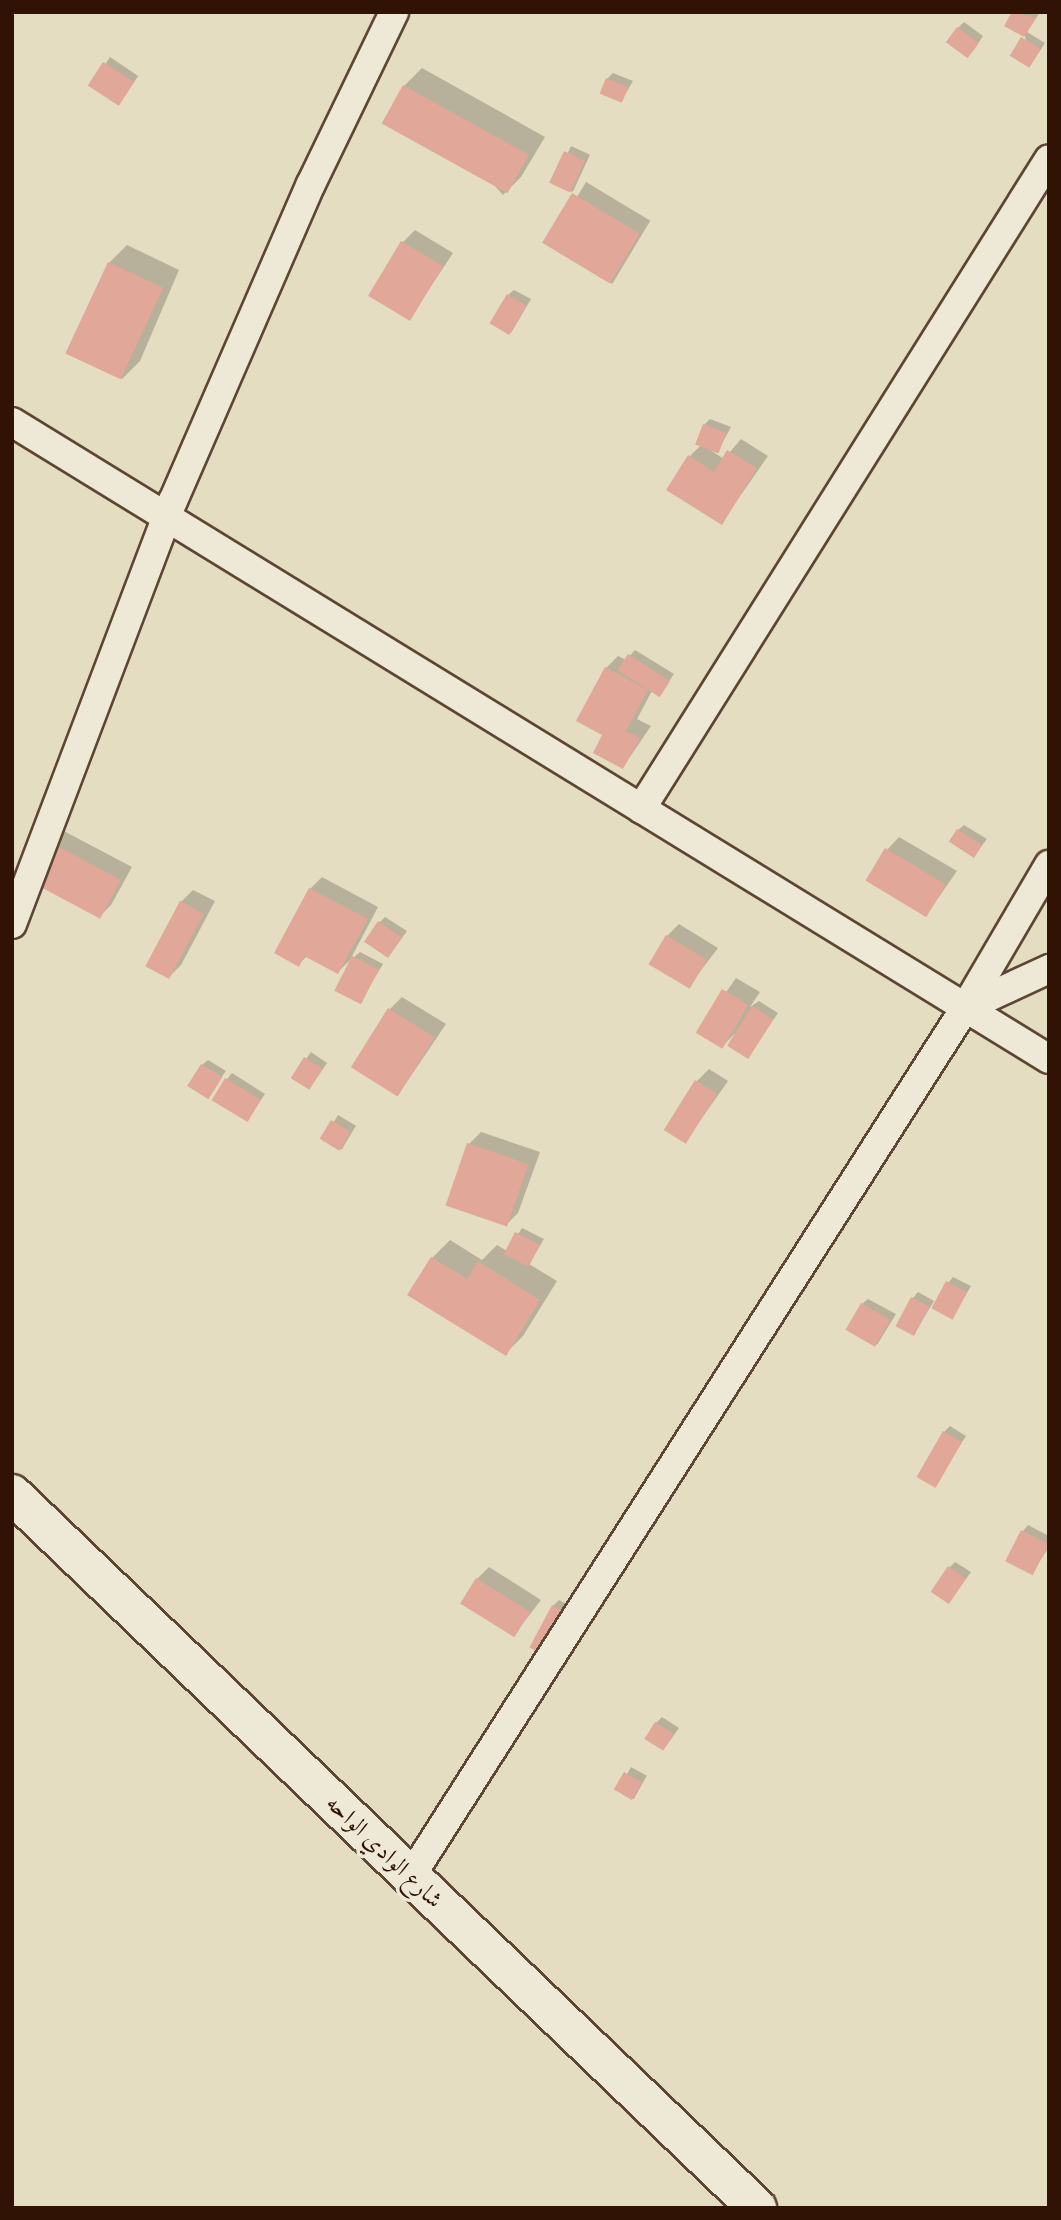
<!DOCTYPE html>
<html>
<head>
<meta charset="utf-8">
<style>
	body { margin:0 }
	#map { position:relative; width:1061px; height:2220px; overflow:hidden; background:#e5ddc1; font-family:"Gentium Book Plus",Amiri,serif }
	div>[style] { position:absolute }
	.shadow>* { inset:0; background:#0003; transform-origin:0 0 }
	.building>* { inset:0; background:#e1a798; transform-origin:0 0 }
	.roads { filter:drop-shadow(2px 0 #5d4633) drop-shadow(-2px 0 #5d4633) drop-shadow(0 2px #5d4633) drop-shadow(0 -2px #5d4633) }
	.minor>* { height:28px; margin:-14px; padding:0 14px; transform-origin:14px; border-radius:14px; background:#eee9d7 }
	.secondary>* { height:38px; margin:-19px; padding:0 19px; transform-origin:19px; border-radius:19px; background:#eee9d7 }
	span { translate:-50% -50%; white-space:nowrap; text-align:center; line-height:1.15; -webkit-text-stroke:7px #eee9d7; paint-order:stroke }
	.street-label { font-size:24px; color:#301304 }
	.frame { position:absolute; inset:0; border:14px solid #301304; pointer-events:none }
</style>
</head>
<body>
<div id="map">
	<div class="shadow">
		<div style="clip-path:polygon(1014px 12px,1040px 12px,1027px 32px,1045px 43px,1030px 66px,1025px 36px,1006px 25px)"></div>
		<div style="clip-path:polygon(964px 22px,983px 36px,973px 51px,958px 28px)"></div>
		<div style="left:110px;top:57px;width:34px;height:34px;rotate:34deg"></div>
		<div style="clip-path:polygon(422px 68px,545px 137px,521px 177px,503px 195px,404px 86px)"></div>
		<div style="clip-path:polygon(613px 73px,633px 81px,622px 100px,607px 79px)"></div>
		<div style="left:571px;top:146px;width:21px;height:41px;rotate:25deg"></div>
		<div style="left:586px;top:182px;width:75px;height:74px;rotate:31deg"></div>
		<div style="clip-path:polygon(415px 230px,453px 253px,410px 318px,403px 242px)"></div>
		<div style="clip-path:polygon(127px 245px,179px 270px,140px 361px,122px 379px,66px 353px,109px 263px)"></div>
		<div style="clip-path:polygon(514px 290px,531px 299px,511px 333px,508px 295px)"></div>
		<div style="clip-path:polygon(710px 419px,731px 427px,718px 451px,707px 448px,724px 459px,741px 439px,768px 456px,722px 522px,689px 457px,702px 444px,704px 425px)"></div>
		<div style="clip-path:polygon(635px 650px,674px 674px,660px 694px,653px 689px,637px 719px,651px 726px,623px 767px,605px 734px,606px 668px,618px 656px,626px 660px)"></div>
		<div style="left:697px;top:690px;width:21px;height:20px;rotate:28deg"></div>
		<div style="clip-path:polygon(964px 825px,987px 839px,974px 856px,958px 830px)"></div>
		<div style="clip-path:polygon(58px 828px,132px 867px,111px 905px,99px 917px,26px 878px)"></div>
		<div style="clip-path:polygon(899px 837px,957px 871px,927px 914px,887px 850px)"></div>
		<div style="clip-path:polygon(322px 877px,378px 907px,350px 960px,338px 972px,308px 955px,298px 965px,310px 889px)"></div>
		<div style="clip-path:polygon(193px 890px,215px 901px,181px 965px,169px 977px,181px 902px)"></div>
		<div style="clip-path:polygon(385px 917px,407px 931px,389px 956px,379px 923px)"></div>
		<div style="clip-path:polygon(679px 924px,718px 948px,689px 986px,667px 936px)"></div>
		<div style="clip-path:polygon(360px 952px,383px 964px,360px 1002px,354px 957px)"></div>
		<div style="clip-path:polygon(736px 978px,760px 992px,750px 1007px,759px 1001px,778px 1013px,749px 1056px,735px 1033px,722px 1047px,698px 1032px)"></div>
		<div style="clip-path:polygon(402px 997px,446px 1024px,398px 1095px,390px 1009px)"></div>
		<div style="clip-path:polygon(311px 1052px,327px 1063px,314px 1082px,293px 1077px)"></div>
		<div style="clip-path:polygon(208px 1060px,226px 1071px,208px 1096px,202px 1065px)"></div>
		<div style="clip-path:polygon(709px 1069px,728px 1081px,685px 1142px,697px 1081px)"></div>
		<div style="clip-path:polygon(232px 1073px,265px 1094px,247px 1120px,227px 1079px)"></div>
		<div style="left:338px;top:1115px;width:21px;height:28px;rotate:31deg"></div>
		<div style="clip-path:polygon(481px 1132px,540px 1152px,518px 1213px,506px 1225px,469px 1144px)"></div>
		<div style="clip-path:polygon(522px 1228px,544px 1239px,529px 1264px,557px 1281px,523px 1336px,505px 1354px,410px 1294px,432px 1258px,450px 1240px,482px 1260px,497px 1245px,507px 1251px)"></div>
		<div style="clip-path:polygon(953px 1277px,971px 1286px,952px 1318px,948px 1283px)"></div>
		<div style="clip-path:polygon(918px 1292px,934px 1301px,914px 1334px,913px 1298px)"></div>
		<div style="clip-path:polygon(868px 1299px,896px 1314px,877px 1345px,862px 1304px)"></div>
		<div style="clip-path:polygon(950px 1426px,966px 1436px,934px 1485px,944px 1432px)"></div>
		<div style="clip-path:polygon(1028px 1525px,1049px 1536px,1049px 1547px,1032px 1573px,1023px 1531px)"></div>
		<div style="clip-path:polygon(955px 1562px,971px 1572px,950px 1601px,950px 1567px)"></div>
		<div style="clip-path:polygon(489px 1567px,541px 1600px,514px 1635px,477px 1579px)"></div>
		<div style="clip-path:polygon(559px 1600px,580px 1611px,531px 1646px,553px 1606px)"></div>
		<div style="clip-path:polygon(662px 1717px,679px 1728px,664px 1749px,656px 1723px)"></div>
		<div style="left:631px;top:1767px;width:18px;height:27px;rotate:29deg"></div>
	</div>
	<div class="building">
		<div style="clip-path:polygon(1012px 12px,1036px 18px,1024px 37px,1004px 26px)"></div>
		<div style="left:957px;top:27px;width:27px;height:19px;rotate:36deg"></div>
		<div style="left:1021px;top:37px;width:23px;height:22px;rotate:31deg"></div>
		<div style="left:103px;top:62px;width:37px;height:28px;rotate:33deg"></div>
		<div style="left:606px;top:78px;width:24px;height:17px;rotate:22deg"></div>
		<div style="left:403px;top:85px;width:144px;height:44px;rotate:29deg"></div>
		<div style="left:564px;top:151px;width:23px;height:35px;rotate:25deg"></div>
		<div style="left:572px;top:193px;width:79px;height:58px;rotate:31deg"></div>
		<div style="left:401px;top:241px;width:49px;height:64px;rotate:31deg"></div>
		<div style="left:108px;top:262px;width:61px;height:101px;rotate:25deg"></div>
		<div style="left:507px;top:294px;width:23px;height:34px;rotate:31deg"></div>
		<div style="left:703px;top:424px;width:25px;height:22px;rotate:21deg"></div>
		<div style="clip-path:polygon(727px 450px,757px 468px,722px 525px,666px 490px,688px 455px,714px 472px)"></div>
		<div style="left:628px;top:654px;width:50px;height:19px;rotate:33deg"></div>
		<div style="clip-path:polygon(605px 667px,648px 690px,626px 731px,640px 738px,623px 769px,593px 753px,602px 735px,576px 721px)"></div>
		<div style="left:957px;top:829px;width:30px;height:15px;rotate:33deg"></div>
		<div style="left:44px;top:839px;width:87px;height:44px;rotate:28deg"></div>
		<div style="left:885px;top:848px;width:71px;height:38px;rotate:31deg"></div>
		<div style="clip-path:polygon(309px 888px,368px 919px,338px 974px,304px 956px,299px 967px,274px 953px)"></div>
		<div style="left:180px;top:901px;width:27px;height:74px;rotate:28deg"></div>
		<div style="left:378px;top:921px;width:29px;height:25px;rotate:34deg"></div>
		<div style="left:666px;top:935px;width:48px;height:34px;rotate:31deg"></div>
		<div style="left:352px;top:956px;width:30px;height:39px;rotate:27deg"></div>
		<div style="left:722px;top:989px;width:31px;height:51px;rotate:31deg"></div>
		<div style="left:752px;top:1006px;width:25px;height:47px;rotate:32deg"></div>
		<div style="left:388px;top:1008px;width:55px;height:70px;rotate:32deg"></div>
		<div style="left:304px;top:1057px;width:22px;height:25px;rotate:32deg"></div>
		<div style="left:201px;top:1064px;width:25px;height:26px;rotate:32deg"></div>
		<div style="left:225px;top:1078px;width:42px;height:26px;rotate:31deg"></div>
		<div style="left:695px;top:1080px;width:26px;height:59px;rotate:32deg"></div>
		<div style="left:331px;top:1120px;width:23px;height:22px;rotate:31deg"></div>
		<div style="left:467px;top:1143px;width:65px;height:66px;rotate:19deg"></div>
		<div style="left:515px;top:1232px;width:28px;height:25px;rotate:27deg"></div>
		<div style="clip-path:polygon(431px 1257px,467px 1279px,478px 1261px,540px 1300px,506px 1356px,407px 1295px)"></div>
		<div style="left:946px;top:1281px;width:24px;height:31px;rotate:28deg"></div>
		<div style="left:911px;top:1297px;width:21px;height:33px;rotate:28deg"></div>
		<div style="left:861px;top:1303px;width:34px;height:31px;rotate:30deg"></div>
		<div style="left:943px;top:1431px;width:22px;height:53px;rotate:30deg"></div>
		<div style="left:1021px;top:1530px;width:31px;height:35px;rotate:27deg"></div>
		<div style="left:948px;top:1566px;width:22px;height:31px;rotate:34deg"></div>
		<div style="left:476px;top:1578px;width:64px;height:30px;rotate:32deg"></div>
		<div style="left:552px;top:1605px;width:26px;height:48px;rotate:28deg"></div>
		<div style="left:655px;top:1722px;width:22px;height:20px;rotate:32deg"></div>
		<div style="left:624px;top:1772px;width:21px;height:20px;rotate:31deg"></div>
	</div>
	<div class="roads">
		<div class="minor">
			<div style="left:12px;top:422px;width:1217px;rotate:31.56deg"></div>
			<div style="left:641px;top:809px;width:767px;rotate:-57.88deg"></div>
			<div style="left:12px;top:924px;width:453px;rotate:-69.2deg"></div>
			<div style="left:173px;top:501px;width:346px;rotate:-66.5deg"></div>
			<div style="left:311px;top:184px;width:191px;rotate:-64.2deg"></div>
			<div style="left:965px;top:1008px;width:93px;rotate:-24.9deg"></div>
			<div style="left:411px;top:1876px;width:1030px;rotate:-57.45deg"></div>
			<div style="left:965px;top:1008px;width:166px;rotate:-59.6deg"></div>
		</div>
		<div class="secondary">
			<div style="left:12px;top:1494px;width:1032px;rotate:43.78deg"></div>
		</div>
	</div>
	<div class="street-label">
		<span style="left:385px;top:1851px;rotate:44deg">شارع الوادي الواحه</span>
	</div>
	<div class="frame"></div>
</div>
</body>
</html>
